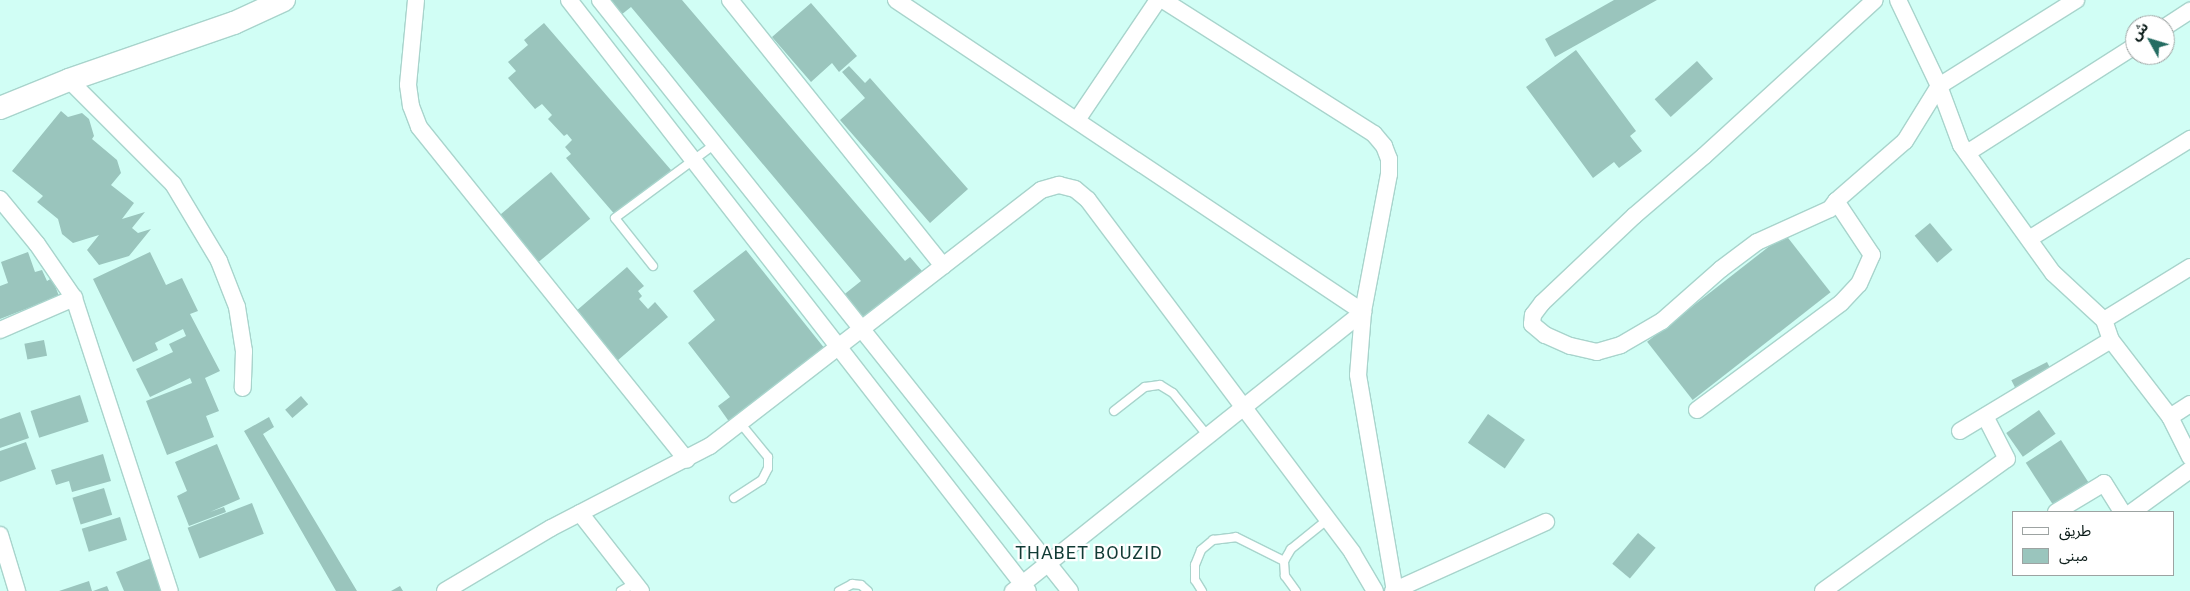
<!DOCTYPE html>
<html>
<head>
<meta charset="utf-8">
<style>
	body { margin:0 }
	#map { position:relative; width:2190px; height:591px; overflow:hidden; background:#d1fef5; font-family:Roboto,"Noto Sans Arabic",sans-serif }
	div>[style] { position:absolute }
	.building>* { inset:0; background:#9ac5bd; transform-origin:0 0 }
	.roads { filter:drop-shadow(1px 0 #a8d4cc) drop-shadow(-1px 0 #a8d4cc) drop-shadow(0 1px #a8d4cc) drop-shadow(0 -1px #a8d4cc) }
	.lane>* { height:8px; margin:-4px; padding:0 4px; transform-origin:4px; border-radius:4px; background:#fff }
	.street>* { height:16px; margin:-8px; padding:0 8px; transform-origin:8px; border-radius:8px; background:#fff }
	.secondary>* { height:22px; margin:-11px; padding:0 11px; transform-origin:11px; border-radius:11px; background:#fff }
	span { translate:-50% -50%; white-space:nowrap; text-align:center; line-height:1.15; -webkit-text-stroke:4.5px #fff; paint-order:stroke }
	.quarter-label { font-size:18px; color:#113b35; letter-spacing:1px }
	.legend { position:absolute; left:2012px; top:511px; width:162px; height:65px; box-sizing:border-box; background:#fff; border:1px solid #9da3a2; margin:0; padding:6px 9px; list-style:none; font-size:15px; color:#091a17 }
	.legend li { display:flex; align-items:center; gap:10px; height:25px }
	.legend b { width:25px; border:1px solid #9da3a2 }
	.north { position:absolute; left:2125px; top:15px; width:50px; height:50px; box-sizing:border-box; background:#fff; border:1px solid #9da3a2; border-radius:50%; rotate:309deg; font-size:14px; font-weight:700; line-height:20px; text-align:center; color:#091a17 }
	.north::after { content:''; display:block; margin:auto; width:18px; height:22px; background:#246c62; clip-path:polygon(50% 0,100% 100%,50% 72%,0 100%) }
</style>
</head>
<body>
<div id="map">
	<div class="building">
		<div style="clip-path:polygon(608px 0,682px 0,905px 261px,910px 257px,922px 271px,860px 320px,841px 297px,861px 281px,631px 7px,621px 15px)"></div>
		<div style="clip-path:polygon(1614px 0,1657px 0,1555px 57px,1545px 39px)"></div>
		<div style="clip-path:polygon(811px 3px,857px 56px,839px 72px,832px 63px,811px 82px,772px 37px)"></div>
		<div style="clip-path:polygon(544px 23px,671px 170px,617px 217px,566px 158px,571px 154px,565px 147px,572px 140px,567px 134px,564px 136px,548px 119px,552px 115px,542px 104px,535px 109px,508px 78px,516px 71px,508px 62px,528px 45px,524px 40px)"></div>
		<div style="clip-path:polygon(1576px 50px,1636px 131px,1630px 136px,1642px 151px,1619px 168px,1614px 162px,1593px 178px,1526px 87px)"></div>
		<div style="left:1697px;top:61px;width:24px;height:57px;rotate:48deg"></div>
		<div style="clip-path:polygon(849px 66px,865px 83px,870px 78px,968px 189px,930px 223px,840px 120px,865px 98px,842px 72px)"></div>
		<div style="clip-path:polygon(61px 111px,68px 117px,82px 113px,89px 119px,94px 136px,92px 139px,117px 160px,121px 173px,111px 185px,134px 203px,122px 219px,145px 212px,132px 228px,138px 233px,151px 229px,129px 256px,99px 265px,87px 250px,99px 235px,73px 243px,62px 234px,58px 219px,37px 202px,43px 196px,12px 171px)"></div>
		<div style="left:551px;top:172px;width:61px;height:71px;rotate:50deg"></div>
		<div style="left:1930px;top:223px;width:35px;height:20px;rotate:50deg"></div>
		<div style="left:1785px;top:234px;width:74px;height:175px;rotate:52deg"></div>
		<div style="clip-path:polygon(746px 250px,825px 349px,730px 423px,718px 406px,730px 397px,688px 343px,715px 320px,693px 291px)"></div>
		<div style="clip-path:polygon(28px 252px,35px 272px,42px 270px,47px 281px,52px 278px,59px 296px,0 319px,0 286px,8px 283px,1px 262px)"></div>
		<div style="clip-path:polygon(150px 252px,166px 285px,182px 278px,198px 311px,190px 314px,220px 371px,205px 378px,219px 411px,206px 416px,214px 437px,167px 455px,146px 401px,192px 383px,190px 378px,150px 397px,136px 369px,173px 352px,169px 344px,186px 336px,183px 329px,155px 343px,158px 350px,133px 362px,93px 279px)"></div>
		<div style="clip-path:polygon(627px 267px,644px 286px,638px 291px,642px 296px,639px 299px,648px 309px,655px 302px,668px 317px,617px 361px,575px 312px)"></div>
		<div style="left:44px;top:340px;width:16px;height:20px;rotate:79deg"></div>
		<div style="left:2047px;top:362px;width:13px;height:40px;rotate:63deg"></div>
		<div style="left:80px;top:395px;width:28px;height:52px;rotate:72deg"></div>
		<div style="left:301px;top:396px;width:11px;height:21px;rotate:49deg"></div>
		<div style="left:2039px;top:410px;width:29px;height:40px;rotate:55deg"></div>
		<div style="clip-path:polygon(20px 412px,29px 438px,0 448px,0 419px)"></div>
		<div style="left:1488px;top:414px;width:45px;height:35px;rotate:35deg"></div>
		<div style="clip-path:polygon(269px 417px,274px 427px,263px 434px,357px 591px,336px 591px,244px 431px)"></div>
		<div style="left:2061px;top:440px;width:50px;height:42px;rotate:57deg"></div>
		<div style="clip-path:polygon(26px 442px,36px 469px,0 482px,0 451px)"></div>
		<div style="clip-path:polygon(217px 444px,240px 499px,210px 512px,224px 507px,226px 512px,189px 526px,177px 496px,187px 491px,175px 462px)"></div>
		<div style="clip-path:polygon(103px 454px,111px 481px,72px 492px,69px 481px,56px 485px,51px 470px)"></div>
		<div style="left:104px;top:488px;width:28px;height:33px;rotate:73deg"></div>
		<div style="left:252px;top:503px;width:33px;height:69px;rotate:69deg"></div>
		<div style="left:120px;top:517px;width:24px;height:40px;rotate:73deg"></div>
		<div style="left:1638px;top:533px;width:23px;height:40px;rotate:40deg"></div>
		<div style="clip-path:polygon(154px 557px,168px 591px,124px 591px,116px 572px)"></div>
		<div style="clip-path:polygon(89px 581px,92px 591px,59px 591px)"></div>
		<div style="clip-path:polygon(107px 586px,109px 591px,93px 591px)"></div>
		<div style="clip-path:polygon(400px 586px,403px 591px,391px 591px)"></div>
	</div>
	<div class="roads">
		<div class="lane">
			<div style="left:653px;top:266px;width:61px;rotate:-128.4deg"></div>
			<div style="left:615px;top:218px;width:124px;rotate:-36.5deg"></div>
			<div style="left:1114px;top:411px;width:39px;rotate:-38deg"></div>
			<div style="left:1145px;top:387px;width:15px;rotate:-8deg"></div>
			<div style="left:1160px;top:385px;width:15px;rotate:32deg"></div>
			<div style="left:1173px;top:393px;width:54px;rotate:51deg"></div>
			<div style="left:734px;top:498px;width:33px;rotate:-33deg"></div>
			<div style="left:762px;top:480px;width:13px;rotate:-63deg"></div>
			<div style="left:768px;top:468px;width:11px;rotate:-90deg"></div>
			<div style="left:768px;top:457px;width:43px;rotate:-129.3deg"></div>
			<div style="left:621px;top:591px;width:16px;rotate:-30deg"></div>
			<div style="left:839px;top:591px;width:15px;rotate:-28deg"></div>
			<div style="left:852px;top:584px;width:9px;rotate:6deg"></div>
			<div style="left:861px;top:585px;width:9px;rotate:41deg"></div>
			<div style="left:1202px;top:591px;width:13px;rotate:-122deg"></div>
			<div style="left:1195px;top:580px;width:15px;rotate:-90deg"></div>
			<div style="left:1195px;top:565px;width:16px;rotate:-68deg"></div>
			<div style="left:1201px;top:550px;width:16px;rotate:-40deg"></div>
			<div style="left:1213px;top:540px;width:23px;rotate:-7deg"></div>
			<div style="left:1236px;top:537px;width:54px;rotate:26.6deg"></div>
			<div style="left:1296px;top:591px;width:19px;rotate:-126deg"></div>
			<div style="left:1285px;top:576px;width:15px;rotate:-94deg"></div>
			<div style="left:1284px;top:561px;width:14px;rotate:-60deg"></div>
			<div style="left:1291px;top:549px;width:46px;rotate:-38.9deg"></div>
		</div>
		<div class="street">
			<div style="left:416px;top:0;width:85px;rotate:95.4deg"></div>
			<div style="left:408px;top:85px;width:21px;rotate:82deg"></div>
			<div style="left:411px;top:106px;width:22px;rotate:69deg"></div>
			<div style="left:419px;top:127px;width:427px;rotate:51.2deg"></div>
			<div style="left:569px;top:0;width:748px;rotate:52.17deg"></div>
			<div style="left:600px;top:0;width:755px;rotate:51.51deg"></div>
			<div style="left:730px;top:0;width:341px;rotate:51.3deg"></div>
			<div style="left:896px;top:0;width:562px;rotate:33.75deg"></div>
			<div style="left:1363px;top:312px;width:448px;rotate:141.4deg"></div>
			<div style="left:1163px;top:0;width:250px;rotate:32.4deg"></div>
			<div style="left:1374px;top:134px;width:16px;rotate:50deg"></div>
			<div style="left:1384px;top:146px;width:14px;rotate:69deg"></div>
			<div style="left:1389px;top:159px;width:15px;rotate:90deg"></div>
			<div style="left:1389px;top:174px;width:140px;rotate:100.7deg"></div>
			<div style="left:1363px;top:312px;width:63px;rotate:94.5deg"></div>
			<div style="left:1358px;top:375px;width:219px;rotate:80.3deg"></div>
			<div style="left:1898px;top:0;width:95px;rotate:64.5deg"></div>
			<div style="left:1939px;top:86px;width:63px;rotate:69.6deg"></div>
			<div style="left:1961px;top:145px;width:158px;rotate:54.3deg"></div>
			<div style="left:2053px;top:273px;width:69px;rotate:42.7deg"></div>
			<div style="left:2104px;top:320px;width:21px;rotate:71deg"></div>
			<div style="left:2111px;top:340px;width:97px;rotate:52.5deg"></div>
			<div style="left:2170px;top:417px;width:45px;rotate:63.4deg"></div>
			<div style="left:2165px;top:27px;width:30px;rotate:-33deg"></div>
			<div style="left:69px;top:80px;width:147px;rotate:45deg"></div>
			<div style="left:173px;top:184px;width:90px;rotate:59.1deg"></div>
			<div style="left:219px;top:261px;width:49px;rotate:68.6deg"></div>
			<div style="left:237px;top:307px;width:45px;rotate:81deg"></div>
			<div style="left:244px;top:351px;width:37px;rotate:92deg"></div>
			<div style="left:1077px;top:120px;width:145px;rotate:-56deg"></div>
			<div style="left:1967px;top:153px;width:199px;rotate:-32.5deg"></div>
			<div style="left:0;top:199px;width:58px;rotate:50.6deg"></div>
			<div style="left:37px;top:244px;width:65px;rotate:55.6deg"></div>
			<div style="left:74px;top:298px;width:308px;rotate:71.9deg"></div>
			<div style="left:1836px;top:201px;width:10px;rotate:127deg"></div>
			<div style="left:1830px;top:209px;width:80px;rotate:155.7deg"></div>
			<div style="left:1757px;top:242px;width:45px;rotate:143.1deg"></div>
			<div style="left:1721px;top:269px;width:79px;rotate:138.6deg"></div>
			<div style="left:1662px;top:321px;width:48px;rotate:149.7deg"></div>
			<div style="left:1621px;top:345px;width:25px;rotate:164deg"></div>
			<div style="left:1597px;top:352px;width:28px;rotate:-167deg"></div>
			<div style="left:1570px;top:346px;width:27px;rotate:-156deg"></div>
			<div style="left:1545px;top:335px;width:17px;rotate:-140deg"></div>
			<div style="left:1532px;top:324px;width:9px;rotate:-84deg"></div>
			<div style="left:1533px;top:315px;width:15px;rotate:-53deg"></div>
			<div style="left:1542px;top:303px;width:127px;rotate:-43.4deg"></div>
			<div style="left:1634px;top:216px;width:92px;rotate:-40.6deg"></div>
			<div style="left:1704px;top:156px;width:231px;rotate:-42.4deg"></div>
			<div style="left:2029px;top:239px;width:190px;rotate:-31.8deg"></div>
			<div style="left:2104px;top:320px;width:101px;rotate:-31.6deg"></div>
			<div style="left:0;top:330px;width:81px;rotate:-23.4deg"></div>
			<div style="left:1697px;top:410px;width:179px;rotate:-36.6deg"></div>
			<div style="left:1841px;top:303px;width:26px;rotate:-47deg"></div>
			<div style="left:1859px;top:284px;width:32px;rotate:-66deg"></div>
			<div style="left:1872px;top:255px;width:65px;rotate:-123.7deg"></div>
			<div style="left:1836px;top:201px;width:91px;rotate:-41deg"></div>
			<div style="left:1905px;top:141px;width:65px;rotate:-58.3deg"></div>
			<div style="left:1939px;top:86px;width:162px;rotate:-32.1deg"></div>
			<div style="left:2170px;top:417px;width:24px;rotate:-33deg"></div>
			<div style="left:1960px;top:431px;width:176px;rotate:-31.1deg"></div>
			<div style="left:2056px;top:512px;width:56px;rotate:-31.1deg"></div>
			<div style="left:2104px;top:483px;width:34px;rotate:58deg"></div>
			<div style="left:2132px;top:512px;width:72px;rotate:-35.9deg"></div>
			<div style="left:580px;top:513px;width:99px;rotate:52deg"></div>
			<div style="left:0;top:535px;width:59px;rotate:73.1deg"></div>
			<div style="left:445px;top:591px;width:123px;rotate:-30.7deg"></div>
			<div style="left:551px;top:528px;width:179px;rotate:-27.3deg"></div>
			<div style="left:710px;top:446px;width:418px;rotate:-37.7deg"></div>
			<div style="left:1041px;top:190px;width:19px;rotate:-16deg"></div>
			<div style="left:1059px;top:185px;width:16px;rotate:14deg"></div>
			<div style="left:1075px;top:189px;width:17px;rotate:40deg"></div>
			<div style="left:1088px;top:200px;width:440px;rotate:53.1deg"></div>
			<div style="left:1352px;top:552px;width:45px;rotate:59.5deg"></div>
			<div style="left:1393px;top:591px;width:168px;rotate:-24.3deg"></div>
			<div style="left:1823px;top:591px;width:226px;rotate:-35.7deg"></div>
			<div style="left:2007px;top:459px;width:48px;rotate:-117.1deg"></div>
		</div>
		<div class="secondary">
			<div style="left:0;top:108px;width:74px;rotate:-22.1deg"></div>
			<div style="left:69px;top:80px;width:175px;rotate:-19.1deg"></div>
			<div style="left:234px;top:23px;width:55px;rotate:-24.7deg"></div>
		</div>
	</div>
	<div class="quarter-label">
		<span style="left:1089px;top:553px">THABET BOUZID</span>
	</div>
	<ul class="legend">
	<li><b style="height:6px;background:#fff"></b>طريق</li>
	<li><b style="height:14px;background:#9ac5bd"></b>مبنى</li>
	</ul>
	<div class="north">ش</div>
</div>
</body>
</html>
